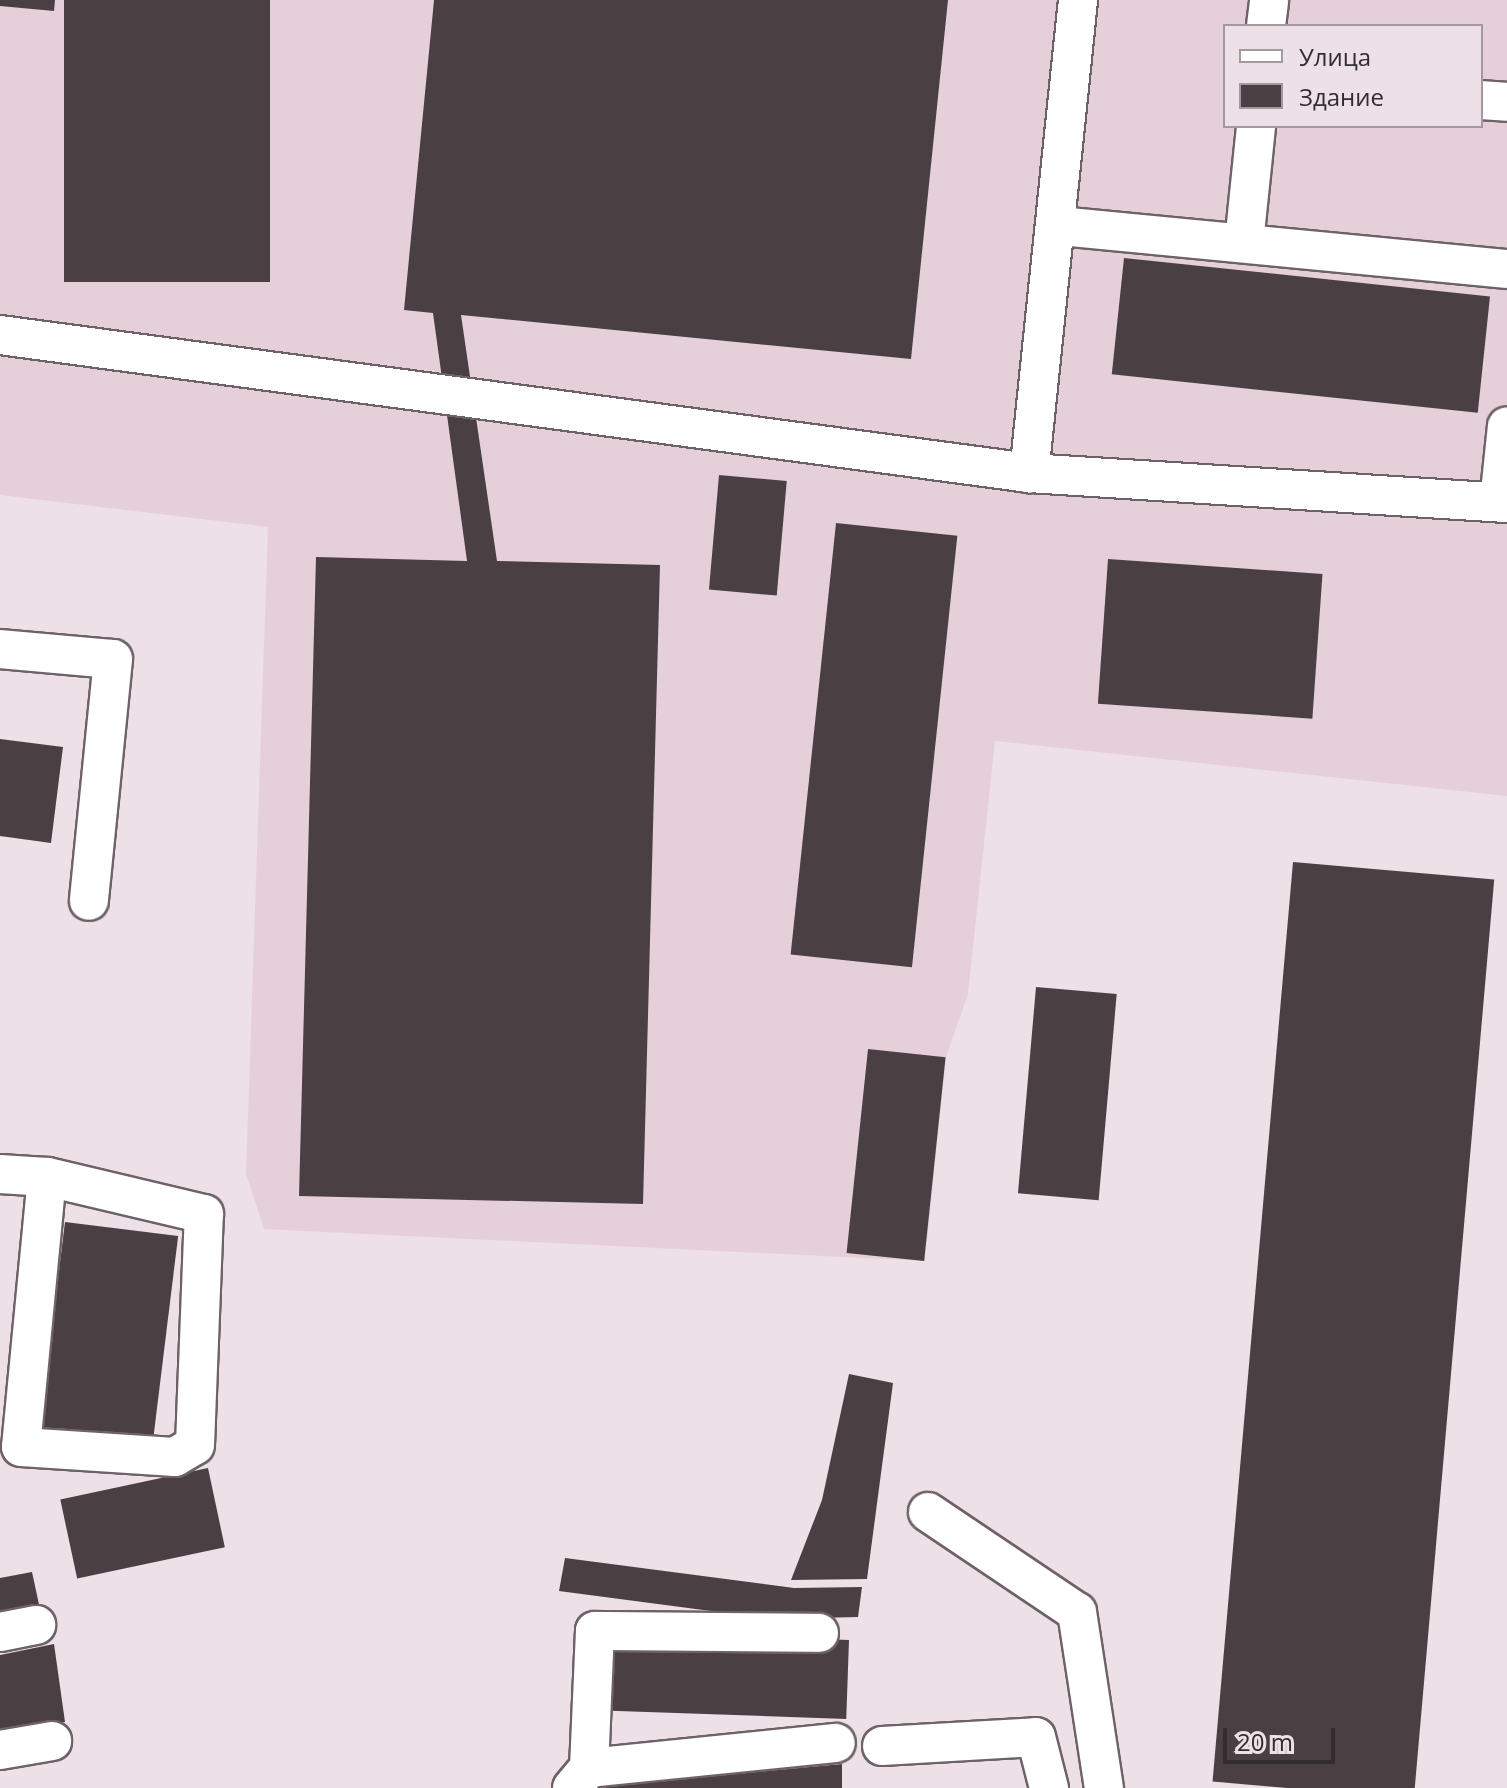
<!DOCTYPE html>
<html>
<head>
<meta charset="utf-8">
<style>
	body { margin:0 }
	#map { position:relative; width:1507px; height:1788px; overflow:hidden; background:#ede0e6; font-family:"Open Sans",sans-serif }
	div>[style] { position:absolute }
	.built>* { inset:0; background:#e5d0d9 }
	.building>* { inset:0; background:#4a4044; transform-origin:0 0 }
	.roads { filter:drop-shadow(2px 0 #6d6266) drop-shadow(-2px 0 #6d6266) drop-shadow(0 2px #6d6266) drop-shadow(0 -2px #6d6266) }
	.minor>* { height:38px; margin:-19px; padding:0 19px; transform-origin:19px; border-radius:19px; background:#fff }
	span { translate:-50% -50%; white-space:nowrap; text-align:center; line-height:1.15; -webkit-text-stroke:8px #ede0e6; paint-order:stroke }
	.legend { position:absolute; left:1223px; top:24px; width:260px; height:104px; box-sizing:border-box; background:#ede0e6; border:2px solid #a2989d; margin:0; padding:10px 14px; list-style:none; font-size:24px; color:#322d2f }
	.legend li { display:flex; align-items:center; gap:16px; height:40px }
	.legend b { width:40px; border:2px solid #a2989d }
	.scale { position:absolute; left:1223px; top:1728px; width:112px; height:36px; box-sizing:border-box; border:4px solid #322d2f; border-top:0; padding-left:10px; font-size:24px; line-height:28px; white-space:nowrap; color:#322d2f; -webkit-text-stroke:6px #ede0e6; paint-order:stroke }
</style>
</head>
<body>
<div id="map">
	<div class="built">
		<div style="clip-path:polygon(evenodd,0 0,1507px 0,1507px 796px,995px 741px,968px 994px,946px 1057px,925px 1261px,264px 1229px,246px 1174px,268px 527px,0 495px,0 0,1225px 26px,1481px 26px,1481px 126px,1225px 126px,1225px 26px)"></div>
	</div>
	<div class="building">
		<div style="clip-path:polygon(0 0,55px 0,54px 11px,0 6px)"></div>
		<div style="left:64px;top:0;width:206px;height:282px"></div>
		<div style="clip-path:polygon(434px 0,948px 0,911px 359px,461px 315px,497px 561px,660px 565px,643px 1204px,299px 1196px,316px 557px,467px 561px,433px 313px,404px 310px)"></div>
		<div style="left:1124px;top:258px;width:368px;height:117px;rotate:6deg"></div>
		<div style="left:719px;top:475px;width:68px;height:115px;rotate:5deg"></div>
		<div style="left:836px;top:523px;width:122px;height:434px;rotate:6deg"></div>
		<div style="left:1108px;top:559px;width:215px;height:145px;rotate:4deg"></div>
		<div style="clip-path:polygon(0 739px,63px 747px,51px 843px,0 836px)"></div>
		<div style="left:1293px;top:862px;width:202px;height:923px;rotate:5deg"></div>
		<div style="left:1036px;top:987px;width:81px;height:207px;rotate:5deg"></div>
		<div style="left:868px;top:1049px;width:78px;height:205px;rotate:6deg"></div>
		<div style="left:65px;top:1222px;width:114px;height:210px;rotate:7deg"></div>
		<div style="clip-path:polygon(849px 1374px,893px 1383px,867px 1579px,791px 1580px,822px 1500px)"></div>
		<div style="left:208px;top:1468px;width:81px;height:151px;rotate:78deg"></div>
		<div style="clip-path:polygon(565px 1558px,794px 1588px,862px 1587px,858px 1617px,772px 1619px,559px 1591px)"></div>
		<div style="clip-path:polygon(32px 1572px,40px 1609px,0 1616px,0 1578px)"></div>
		<div style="left:849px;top:1640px;width:79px;height:243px;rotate:92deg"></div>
		<div style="clip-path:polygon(54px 1644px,65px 1722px,0 1733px,0 1655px)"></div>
		<div style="clip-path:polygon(842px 1764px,842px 1788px,606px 1788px,606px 1786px)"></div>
	</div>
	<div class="roads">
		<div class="minor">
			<div style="left:1078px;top:0;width:476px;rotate:95.9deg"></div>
			<div style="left:1029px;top:473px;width:479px;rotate:3.6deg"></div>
			<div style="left:1266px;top:26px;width:26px;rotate:-83deg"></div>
			<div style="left:1481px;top:100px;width:26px;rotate:4deg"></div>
			<div style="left:1059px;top:226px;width:450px;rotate:5.5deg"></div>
			<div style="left:1244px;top:243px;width:118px;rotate:-84.1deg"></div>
			<div style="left:0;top:335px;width:1038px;rotate:7.64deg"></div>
			<div style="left:1499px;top:502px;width:76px;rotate:-84deg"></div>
			<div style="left:0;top:649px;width:113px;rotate:5.1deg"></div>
			<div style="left:113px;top:659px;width:243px;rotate:95.7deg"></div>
			<div style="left:0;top:1174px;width:47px;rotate:3.7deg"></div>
			<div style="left:47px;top:1177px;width:271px;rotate:95.5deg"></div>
			<div style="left:21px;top:1447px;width:154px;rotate:3.7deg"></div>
			<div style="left:175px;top:1457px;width:23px;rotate:-31deg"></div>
			<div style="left:195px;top:1445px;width:231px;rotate:-87.8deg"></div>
			<div style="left:204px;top:1214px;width:161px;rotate:-166.7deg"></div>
			<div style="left:928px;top:1512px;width:179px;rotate:33.9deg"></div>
			<div style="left:1077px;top:1612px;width:178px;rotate:81.3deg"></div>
			<div style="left:0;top:1632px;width:37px;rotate:-11deg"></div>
			<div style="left:882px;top:1746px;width:154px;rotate:-3.3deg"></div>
			<div style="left:1036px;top:1737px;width:53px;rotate:75.7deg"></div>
			<div style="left:0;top:1750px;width:53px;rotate:-9.8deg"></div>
			<div style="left:589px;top:1768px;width:137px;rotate:-87.5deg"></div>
			<div style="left:595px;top:1631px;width:224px;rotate:0.5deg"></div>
			<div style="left:572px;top:1788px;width:26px;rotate:-50deg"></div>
			<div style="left:589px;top:1768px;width:248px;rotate:-5.8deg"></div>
		</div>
	</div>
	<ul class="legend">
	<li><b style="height:10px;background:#fff"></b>Улица</li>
	<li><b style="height:22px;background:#4a4044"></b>Здание</li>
	</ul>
	<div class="scale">20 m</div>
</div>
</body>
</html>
